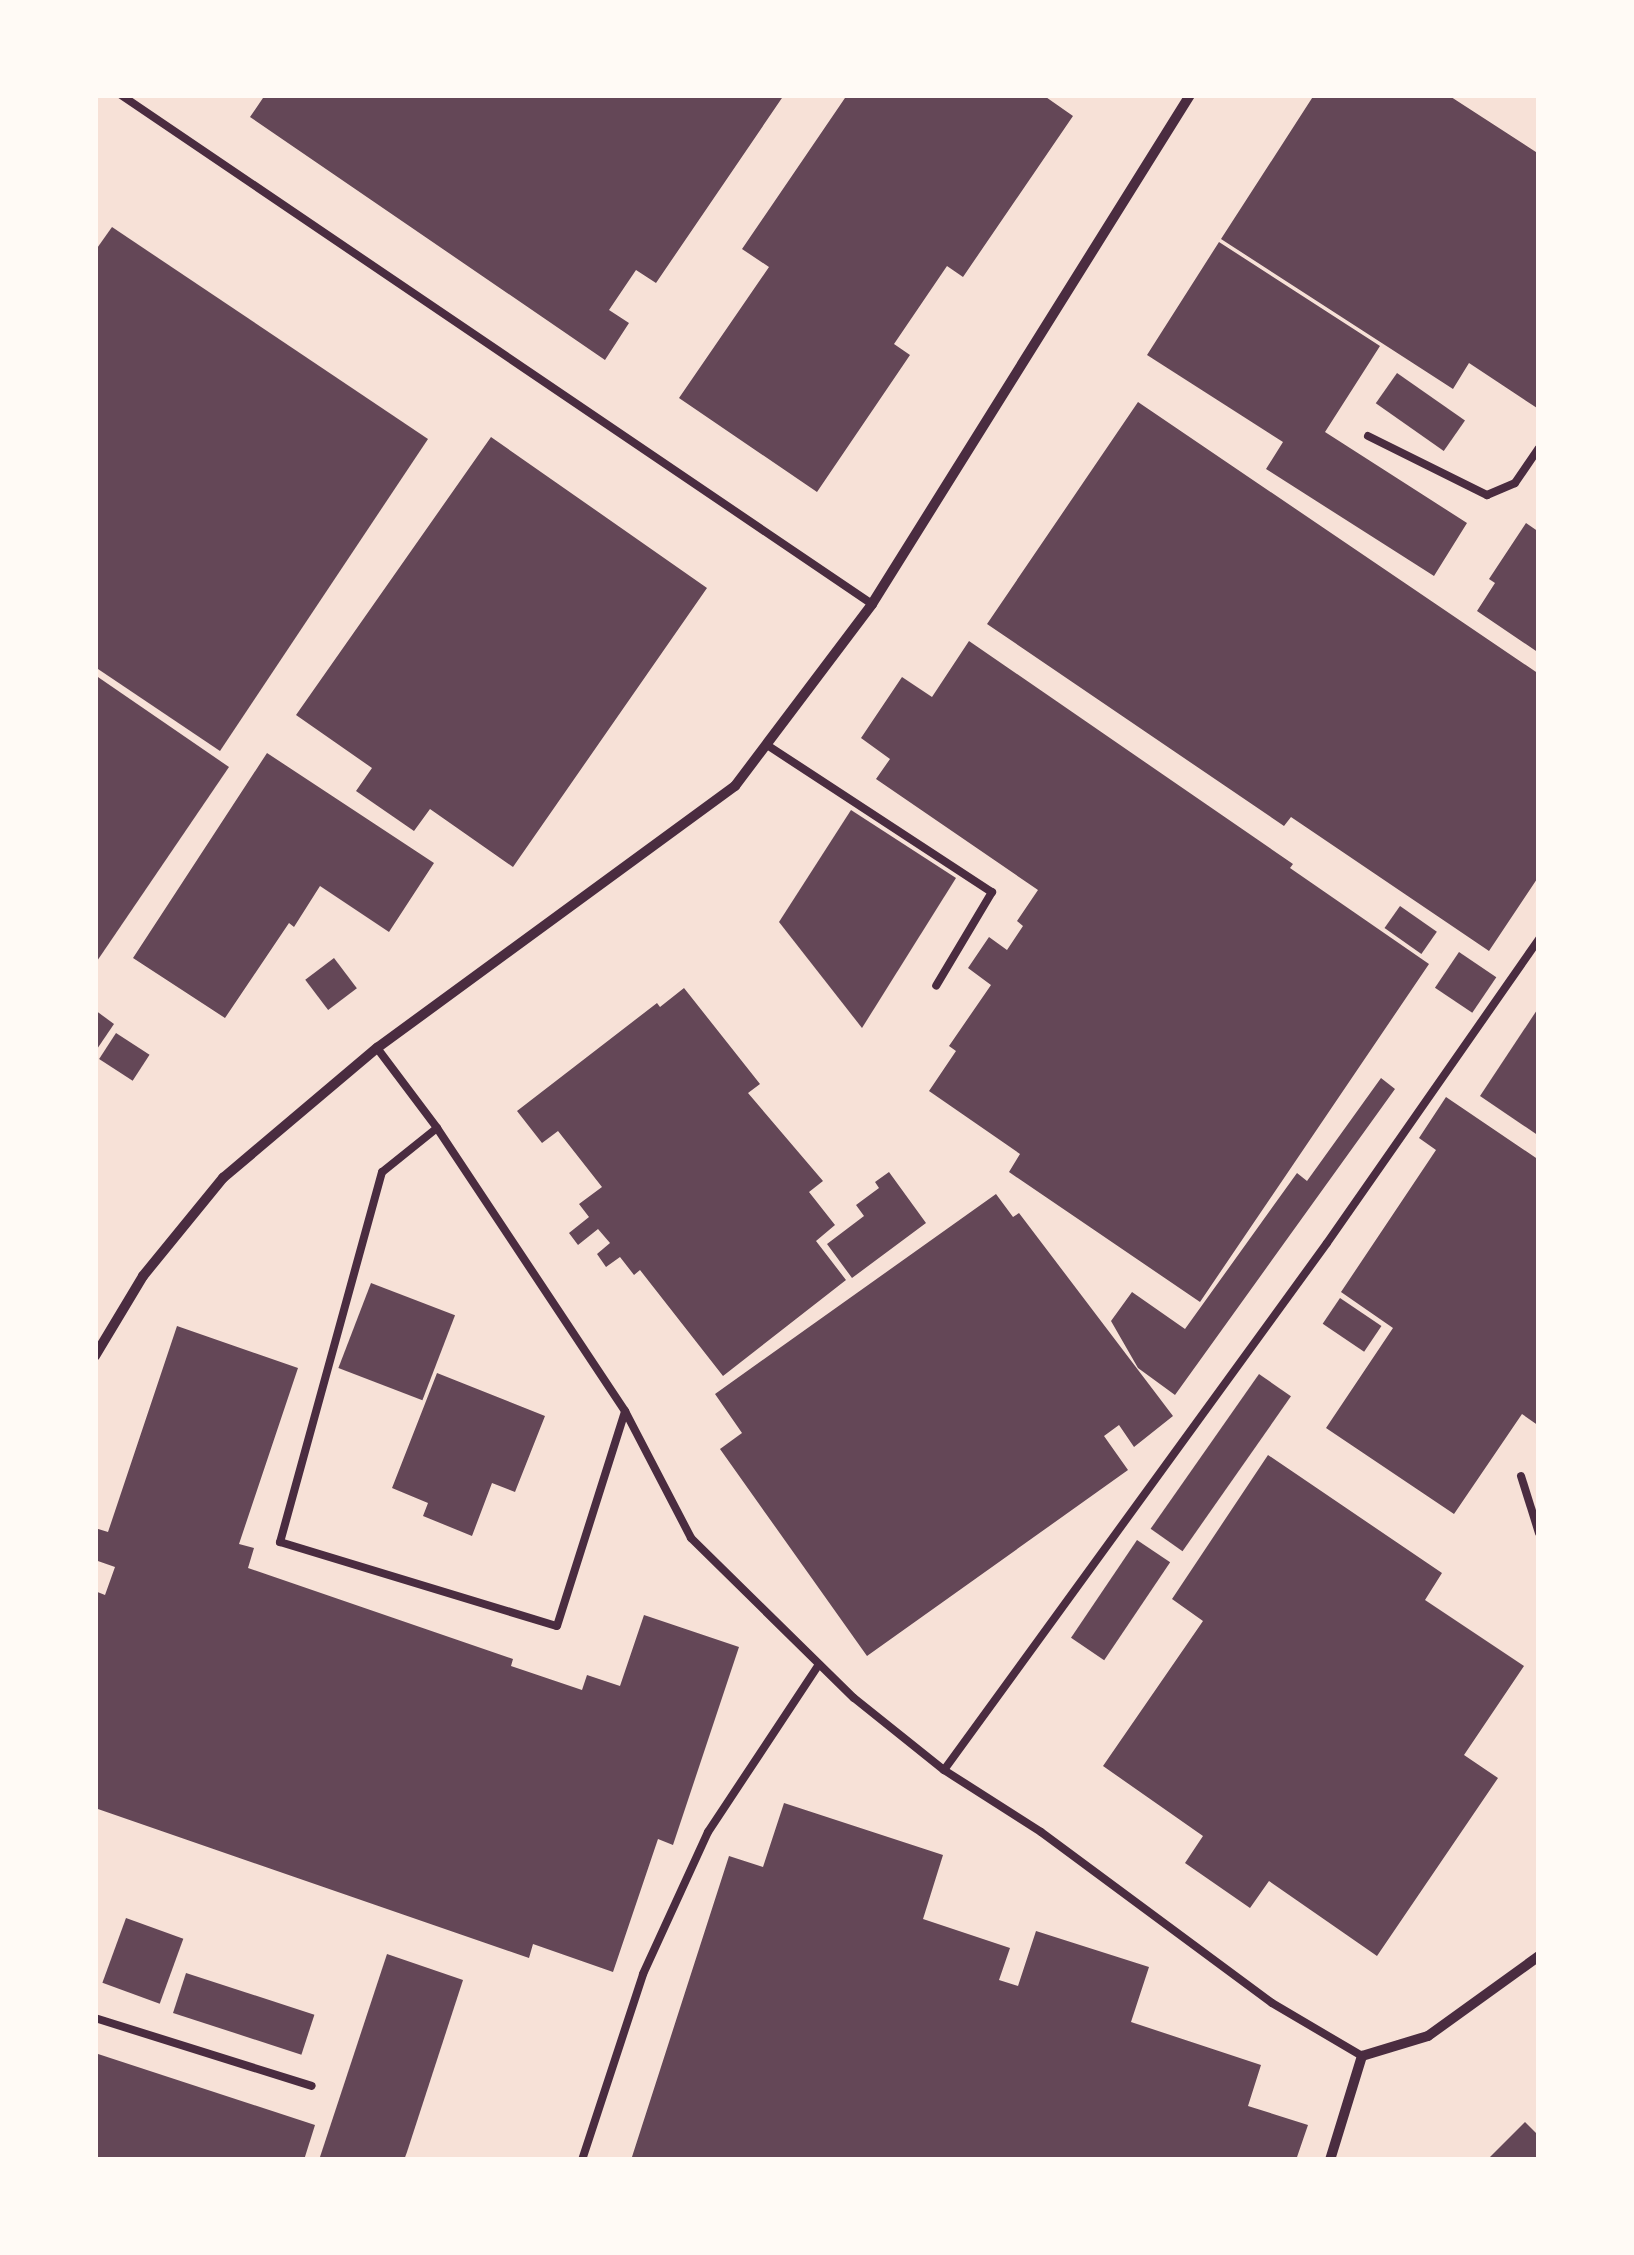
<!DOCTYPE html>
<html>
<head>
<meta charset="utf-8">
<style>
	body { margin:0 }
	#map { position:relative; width:1634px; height:2255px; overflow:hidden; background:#f7e1d7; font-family:Figtree,sans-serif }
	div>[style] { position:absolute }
	.building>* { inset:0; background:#644757; transform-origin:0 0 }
	.service>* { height:8px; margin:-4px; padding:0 4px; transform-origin:4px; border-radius:4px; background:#4a2c40 }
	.minor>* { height:10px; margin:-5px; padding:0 5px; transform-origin:5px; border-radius:5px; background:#4a2c40 }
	span { translate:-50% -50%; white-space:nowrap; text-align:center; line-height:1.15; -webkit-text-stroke:8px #fffaf5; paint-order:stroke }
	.frame { position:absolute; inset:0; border:98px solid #fffaf5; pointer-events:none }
</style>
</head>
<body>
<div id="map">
	<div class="building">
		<div style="clip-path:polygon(265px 95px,784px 95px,656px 283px,636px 270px,609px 310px,629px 323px,605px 360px,250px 117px)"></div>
		<div style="clip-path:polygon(847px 95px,1043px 95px,1073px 116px,963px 277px,947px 266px,894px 344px,910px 355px,817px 492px,679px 398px,769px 267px,742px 249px)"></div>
		<div style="clip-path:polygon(1314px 95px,1448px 95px,1539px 154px,1537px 408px,1469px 363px,1453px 389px,1221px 239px)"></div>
		<div style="clip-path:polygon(112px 227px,428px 439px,220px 751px,95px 667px,95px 251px)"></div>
		<div style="clip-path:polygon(1219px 242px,1380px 346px,1325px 432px,1467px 523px,1434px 576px,1266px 469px,1283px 442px,1147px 355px)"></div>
		<div style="left:1397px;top:373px;width:83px;height:37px;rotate:35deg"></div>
		<div style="clip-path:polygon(1138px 402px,1539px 674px,1539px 876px,1489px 951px,1291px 817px,1284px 826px,987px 624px)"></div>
		<div style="clip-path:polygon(491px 437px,707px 588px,513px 867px,430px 809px,414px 831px,356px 791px,372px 768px,296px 715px)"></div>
		<div style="clip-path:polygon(1526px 523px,1539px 532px,1539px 653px,1477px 611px,1495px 583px,1489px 579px)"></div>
		<div style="clip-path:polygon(969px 641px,1293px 864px,1290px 868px,1429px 964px,1200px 1302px,1009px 1172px,1020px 1154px,929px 1091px,956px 1051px,949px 1046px,991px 985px,968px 968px,989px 937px,1007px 950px,1023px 926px,1017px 921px,1038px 890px,876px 779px,890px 759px,861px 738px,902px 677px,932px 697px)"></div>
		<div style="clip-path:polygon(95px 675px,229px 767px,95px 964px)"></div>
		<div style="clip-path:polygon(267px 753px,434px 863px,389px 932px,320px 886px,294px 927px,289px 923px,225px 1018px,133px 958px)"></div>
		<div style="clip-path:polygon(851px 810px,956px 878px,862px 1028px,779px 922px)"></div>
		<div style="left:1400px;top:906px;width:45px;height:27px;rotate:35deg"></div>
		<div style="left:1459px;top:952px;width:45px;height:43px;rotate:34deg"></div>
		<div style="left:334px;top:958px;width:38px;height:36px;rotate:53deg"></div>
		<div style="clip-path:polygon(684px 988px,760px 1084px,748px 1093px,823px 1181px,809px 1192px,835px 1225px,816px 1241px,846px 1280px,723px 1376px,640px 1270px,634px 1275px,620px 1257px,606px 1267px,597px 1254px,610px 1243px,598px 1229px,578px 1245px,569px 1233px,589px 1217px,579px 1204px,602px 1187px,558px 1131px,542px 1143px,517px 1111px,657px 1003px,660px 1007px)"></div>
		<div style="clip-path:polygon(1539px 1007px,1539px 1136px,1480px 1096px)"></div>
		<div style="clip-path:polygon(95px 1010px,114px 1024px,95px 1052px)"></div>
		<div style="left:116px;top:1033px;width:40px;height:31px;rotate:33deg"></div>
		<div style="clip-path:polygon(1381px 1078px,1395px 1089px,1175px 1395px,1138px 1368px,1111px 1321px,1132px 1292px,1185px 1329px,1297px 1173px,1307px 1181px)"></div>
		<div style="clip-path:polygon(1446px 1097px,1539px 1160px,1539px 1426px,1522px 1414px,1454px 1514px,1326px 1428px,1393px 1328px,1341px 1292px,1436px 1150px,1419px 1138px)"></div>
		<div style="clip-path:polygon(889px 1172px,926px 1223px,852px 1278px,827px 1244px,864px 1216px,856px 1205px,879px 1188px,875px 1182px)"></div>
		<div style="clip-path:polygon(996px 1194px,1013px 1217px,1019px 1213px,1173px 1416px,1134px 1447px,1119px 1425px,1104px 1436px,1128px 1470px,867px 1656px,720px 1449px,742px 1433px,715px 1394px)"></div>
		<div style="left:371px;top:1283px;width:90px;height:91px;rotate:21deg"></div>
		<div style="left:1340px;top:1298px;width:50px;height:31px;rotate:34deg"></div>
		<div style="clip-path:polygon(177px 1326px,298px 1368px,239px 1544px,254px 1548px,248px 1568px,513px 1659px,511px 1666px,582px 1690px,587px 1675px,620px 1686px,644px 1615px,739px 1647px,673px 1845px,658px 1839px,613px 1972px,533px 1944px,529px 1958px,95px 1808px,95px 1591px,105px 1595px,115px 1567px,95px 1560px,95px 1528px,108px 1532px)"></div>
		<div style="clip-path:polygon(437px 1373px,545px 1416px,515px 1492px,492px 1483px,472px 1536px,423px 1516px,428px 1503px,392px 1488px)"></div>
		<div style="left:1259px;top:1374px;width:39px;height:189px;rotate:35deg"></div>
		<div style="clip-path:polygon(1268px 1455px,1442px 1573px,1425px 1600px,1524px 1666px,1464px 1755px,1498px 1778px,1377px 1956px,1269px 1881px,1250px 1908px,1185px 1863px,1203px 1836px,1103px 1766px,1203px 1621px,1172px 1599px)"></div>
		<div style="left:1137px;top:1540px;width:40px;height:118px;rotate:34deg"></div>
		<div style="clip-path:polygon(784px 1803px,943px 1855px,923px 1919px,1010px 1948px,999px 1980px,1018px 1986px,1036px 1931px,1149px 1967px,1131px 2022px,1261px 2065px,1248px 2106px,1308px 2125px,1296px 2160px,631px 2160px,729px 1856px,763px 1867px)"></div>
		<div style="left:126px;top:1918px;width:61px;height:69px;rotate:20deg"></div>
		<div style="clip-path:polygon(387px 1954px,463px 1980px,407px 2152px,404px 2160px,319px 2160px)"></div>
		<div style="left:186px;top:1973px;width:135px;height:42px;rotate:18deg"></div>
		<div style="clip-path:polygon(95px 2053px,315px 2125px,304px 2160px,95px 2160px)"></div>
		<div style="clip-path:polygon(1525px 2122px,1539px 2136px,1539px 2160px,1487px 2160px)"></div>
	</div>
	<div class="service">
		<div style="left:121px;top:95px;width:907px;rotate:34.13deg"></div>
		<div style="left:1368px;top:436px;width:133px;rotate:26.4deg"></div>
		<div style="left:1487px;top:495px;width:30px;rotate:-23deg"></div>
		<div style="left:1515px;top:483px;width:42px;rotate:-55.6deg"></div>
		<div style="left:767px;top:745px;width:269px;rotate:33.2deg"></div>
		<div style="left:992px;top:892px;width:109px;rotate:120.8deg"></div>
		<div style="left:377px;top:1048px;width:100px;rotate:53.1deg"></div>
		<div style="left:437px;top:1128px;width:340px;rotate:56.4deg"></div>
		<div style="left:625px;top:1411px;width:143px;rotate:62.5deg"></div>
		<div style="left:691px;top:1538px;width:228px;rotate:44.5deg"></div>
		<div style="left:854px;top:1698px;width:115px;rotate:38.7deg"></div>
		<div style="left:944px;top:1770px;width:115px;rotate:32.6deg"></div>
		<div style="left:1041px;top:1832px;width:287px;rotate:36.5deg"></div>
		<div style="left:1272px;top:2003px;width:104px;rotate:30.5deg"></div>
		<div style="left:437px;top:1128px;width:70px;rotate:141.3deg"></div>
		<div style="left:382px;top:1172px;width:384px;rotate:105.4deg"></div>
		<div style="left:280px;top:1542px;width:289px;rotate:16.9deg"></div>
		<div style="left:557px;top:1626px;width:225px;rotate:-72.4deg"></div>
		<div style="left:1521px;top:1476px;width:60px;rotate:72.5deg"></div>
		<div style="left:944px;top:1770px;width:651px;rotate:-53.99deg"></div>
		<div style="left:1327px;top:1243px;width:371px;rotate:-55.1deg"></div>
		<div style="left:95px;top:2018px;width:227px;rotate:17.4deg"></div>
		<div style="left:582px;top:2160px;width:196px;rotate:-71.8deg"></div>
		<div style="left:643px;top:1974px;width:156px;rotate:-65.4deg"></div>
		<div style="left:708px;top:1832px;width:201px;rotate:-56.5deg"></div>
	</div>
	<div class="minor">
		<div style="left:95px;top:1356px;width:93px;rotate:-59deg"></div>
		<div style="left:143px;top:1276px;width:127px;rotate:-50.8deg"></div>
		<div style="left:223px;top:1178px;width:202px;rotate:-40.2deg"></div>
		<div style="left:377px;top:1048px;width:444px;rotate:-36.2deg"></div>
		<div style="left:735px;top:786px;width:228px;rotate:-53deg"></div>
		<div style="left:872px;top:604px;width:600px;rotate:-58deg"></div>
		<div style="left:1330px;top:2160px;width:109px;rotate:-72.9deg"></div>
		<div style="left:1362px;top:2056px;width:69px;rotate:-16.9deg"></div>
		<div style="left:1428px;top:2036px;width:137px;rotate:-35.8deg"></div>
	</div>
	<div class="frame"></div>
</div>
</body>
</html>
